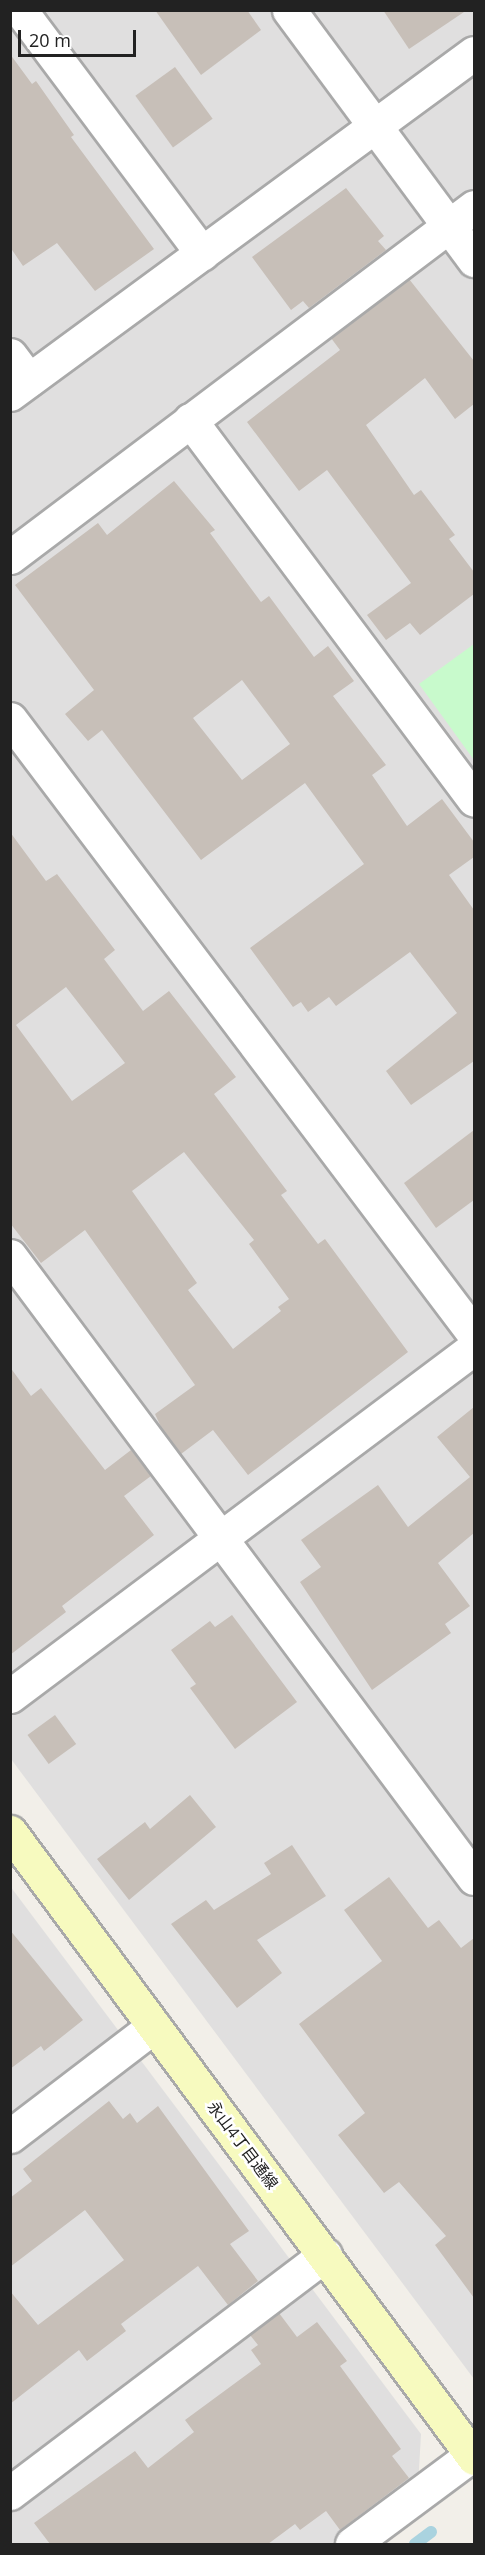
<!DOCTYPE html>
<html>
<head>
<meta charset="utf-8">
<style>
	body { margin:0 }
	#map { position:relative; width:485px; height:2555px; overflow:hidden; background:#f2efe9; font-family:"Open Sans","Noto Sans JP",sans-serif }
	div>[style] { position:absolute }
	.residential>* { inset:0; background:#e0dfdf }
	.park>* { inset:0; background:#c8facc }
	.stream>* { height:12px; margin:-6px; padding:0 6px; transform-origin:6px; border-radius:6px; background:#aad3df }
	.building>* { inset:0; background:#c7bfb8; transform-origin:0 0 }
	.roads { filter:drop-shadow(2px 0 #a9a9a9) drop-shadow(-2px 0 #a9a9a9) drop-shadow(0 2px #a9a9a9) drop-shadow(0 -2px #a9a9a9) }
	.street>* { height:33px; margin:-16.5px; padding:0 16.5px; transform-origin:16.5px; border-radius:16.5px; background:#fff }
	.secondary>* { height:33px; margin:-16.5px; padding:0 16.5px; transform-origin:16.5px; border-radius:16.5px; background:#f7fabf }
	span { translate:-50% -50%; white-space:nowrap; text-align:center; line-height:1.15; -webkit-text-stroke:5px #fff; paint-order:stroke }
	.street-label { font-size:16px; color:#222 }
	.frame { position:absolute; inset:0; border:12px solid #222; pointer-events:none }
	.scale { position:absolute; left:18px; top:30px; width:118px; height:27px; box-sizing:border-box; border:3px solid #222; border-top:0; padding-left:8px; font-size:18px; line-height:21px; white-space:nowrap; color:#222; -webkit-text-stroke:4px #fff; paint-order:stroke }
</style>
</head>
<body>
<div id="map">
	<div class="residential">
		<div style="clip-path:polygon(11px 11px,474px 11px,474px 2379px,11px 1759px)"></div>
		<div style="clip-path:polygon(10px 1886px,421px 2434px,418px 2486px,340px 2544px,11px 2544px)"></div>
	</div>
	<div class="park">
		<div style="clip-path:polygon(474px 644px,474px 760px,419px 684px)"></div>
	</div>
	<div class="stream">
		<div style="left:415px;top:2544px;width:20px;rotate:-37deg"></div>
	</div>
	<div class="building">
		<div style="clip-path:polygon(155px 10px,247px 10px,261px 30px,201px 75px)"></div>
		<div style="clip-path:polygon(383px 10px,467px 10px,409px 49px)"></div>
		<div style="clip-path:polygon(10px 54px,32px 84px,36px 81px,74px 135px,71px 137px,154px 249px,95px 291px,57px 243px,23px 266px,10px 247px)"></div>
		<div style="left:175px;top:67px;width:64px;height:49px;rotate:54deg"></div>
		<div style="clip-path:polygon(346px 188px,384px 236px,378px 241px,386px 250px,309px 308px,303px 301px,291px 310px,252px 257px)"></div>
		<div style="clip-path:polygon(409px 279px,474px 361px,474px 404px,455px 419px,425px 378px,366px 425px,414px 495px,421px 490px,455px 535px,449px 539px,474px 572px,474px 594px,420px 635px,410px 623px,386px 640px,367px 615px,411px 583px,327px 470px,299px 491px,247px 422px,340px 350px,331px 338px)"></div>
		<div style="clip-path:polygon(evenodd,174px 481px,215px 530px,210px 533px,261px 602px,269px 596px,314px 657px,328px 646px,354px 681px,333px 696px,386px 765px,372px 775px,407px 826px,442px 799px,474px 842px,474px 857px,449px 875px,474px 910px,474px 1061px,411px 1105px,386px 1071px,457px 1013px,410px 952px,336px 1006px,329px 997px,308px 1012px,301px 1002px,293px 1007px,250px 948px,364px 864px,305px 783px,201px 860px,102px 730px,88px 741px,65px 714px,94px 690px,15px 585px,98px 523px,107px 535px,174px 481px,242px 680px,290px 744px,242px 780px,193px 718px,242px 680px)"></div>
		<div style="clip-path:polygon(evenodd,10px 832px,46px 881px,57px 874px,115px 950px,104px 959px,143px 1011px,169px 991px,236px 1077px,214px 1094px,287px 1191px,281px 1195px,318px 1244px,325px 1239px,408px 1352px,248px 1475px,213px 1430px,181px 1454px,161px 1427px,155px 1414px,195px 1385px,85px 1230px,41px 1263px,10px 1223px,10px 832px,66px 987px,125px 1063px,72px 1101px,16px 1025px,66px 987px,10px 832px,184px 1152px,254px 1240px,249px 1244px,289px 1299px,278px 1307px,281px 1311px,233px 1349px,188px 1290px,197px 1283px,132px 1191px,184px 1152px)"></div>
		<div style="clip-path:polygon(474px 1130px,474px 1200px,436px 1228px,404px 1183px)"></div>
		<div style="clip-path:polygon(10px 1367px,31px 1396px,41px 1388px,105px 1470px,131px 1450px,151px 1476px,124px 1496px,154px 1535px,62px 1606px,66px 1612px,10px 1655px)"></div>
		<div style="clip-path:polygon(474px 1407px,474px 1533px,438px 1563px,470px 1606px,445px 1624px,451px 1633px,372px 1690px,300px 1582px,321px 1567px,301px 1540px,378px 1485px,408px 1527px,470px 1477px,437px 1437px)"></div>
		<div style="clip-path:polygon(232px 1615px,297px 1702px,235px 1749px,190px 1688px,196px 1684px,171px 1650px,210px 1621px,215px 1627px)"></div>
		<div style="left:55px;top:1715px;width:36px;height:34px;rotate:54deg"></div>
		<div style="clip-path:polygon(190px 1795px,216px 1827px,129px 1900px,97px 1859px,145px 1822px,150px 1829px)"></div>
		<div style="clip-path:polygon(292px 1845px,326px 1896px,257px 1940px,282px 1973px,237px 2008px,171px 1924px,206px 1900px,214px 1910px,271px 1874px,264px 1863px)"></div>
		<div style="clip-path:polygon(389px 1877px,428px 1928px,439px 1920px,461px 1948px,474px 1938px,474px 2298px,435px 2245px,446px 2236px,399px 2182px,384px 2193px,338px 2135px,365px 2113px,299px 2024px,382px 1961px,344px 1910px)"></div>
		<div style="clip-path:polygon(10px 1930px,83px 2020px,44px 2051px,41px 2046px,10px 2069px)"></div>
		<div style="clip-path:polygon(109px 2101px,123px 2119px,130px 2113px,137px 2123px,158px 2106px,249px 2231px,230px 2244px,258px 2281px,228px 2305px,198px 2266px,121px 2324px,126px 2331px,87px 2361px,79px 2350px,10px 2404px,10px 2291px,38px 2325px,124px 2260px,85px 2210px,10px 2267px,10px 2198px,32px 2181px,23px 2169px)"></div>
		<div style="clip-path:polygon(279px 2313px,297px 2337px,317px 2322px,347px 2361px,340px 2366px,401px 2449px,392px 2456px,409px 2478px,340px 2530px,326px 2511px,300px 2530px,295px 2524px,268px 2544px,50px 2544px,34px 2523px,135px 2451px,148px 2468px,194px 2432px,185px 2420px,261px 2364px,251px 2350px,258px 2345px,250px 2335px)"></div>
	</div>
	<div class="roads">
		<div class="street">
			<div style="left:20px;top:10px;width:304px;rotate:53.2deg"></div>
			<div style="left:289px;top:10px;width:311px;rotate:53.5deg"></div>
			<div style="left:10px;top:355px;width:31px;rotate:53deg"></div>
			<div style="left:10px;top:394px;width:576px;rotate:-36.31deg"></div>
			<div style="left:190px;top:420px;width:474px;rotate:53.2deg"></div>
			<div style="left:10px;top:557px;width:581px;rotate:-37.03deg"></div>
			<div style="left:10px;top:719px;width:770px;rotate:52.97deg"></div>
			<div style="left:10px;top:1256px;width:776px;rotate:53.28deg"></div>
			<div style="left:10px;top:1696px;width:580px;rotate:-36.87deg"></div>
			<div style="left:10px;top:2136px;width:181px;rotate:-37.4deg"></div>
			<div style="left:10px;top:2493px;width:395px;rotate:-37.1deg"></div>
			<div style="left:352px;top:2544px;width:149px;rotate:-36.6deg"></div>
		</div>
		<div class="secondary">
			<div style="left:10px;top:1832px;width:779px;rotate:53.45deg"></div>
		</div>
	</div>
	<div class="street-label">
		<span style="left:243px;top:2145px;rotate:53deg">永山4丁目通線</span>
	</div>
	<div class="frame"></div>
	<div class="scale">20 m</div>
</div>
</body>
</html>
